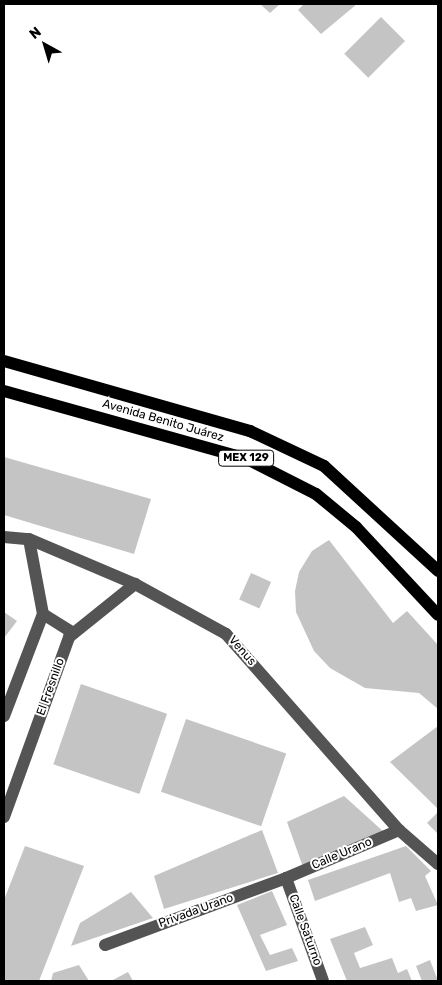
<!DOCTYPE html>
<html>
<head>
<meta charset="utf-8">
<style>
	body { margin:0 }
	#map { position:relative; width:442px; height:985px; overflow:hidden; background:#fff; font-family:Rubik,sans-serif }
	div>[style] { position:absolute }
	.building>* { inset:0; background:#c4c4c4; transform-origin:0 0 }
	.minor>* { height:12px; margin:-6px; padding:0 6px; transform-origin:6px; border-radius:6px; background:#545454 }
	.major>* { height:12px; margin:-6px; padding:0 6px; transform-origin:6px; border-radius:6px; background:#000 }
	span { translate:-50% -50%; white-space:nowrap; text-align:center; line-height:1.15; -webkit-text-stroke:4px #fff; paint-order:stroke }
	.shield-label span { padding:1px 4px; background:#fff; border:1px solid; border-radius:4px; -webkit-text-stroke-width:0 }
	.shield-label { font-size:11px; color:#000; font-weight:700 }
	.street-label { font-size:12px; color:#000 }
	.frame { position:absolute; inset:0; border:5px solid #000; pointer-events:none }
	.north { position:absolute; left:20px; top:20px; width:50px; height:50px; -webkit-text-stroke:4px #fff; paint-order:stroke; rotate:321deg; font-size:14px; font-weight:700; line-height:20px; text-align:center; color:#000 }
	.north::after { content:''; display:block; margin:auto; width:18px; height:22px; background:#000; clip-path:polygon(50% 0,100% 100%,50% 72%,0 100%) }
</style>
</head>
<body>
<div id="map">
	<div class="building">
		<div style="clip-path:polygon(260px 4px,280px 4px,270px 13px)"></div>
		<div style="clip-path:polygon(304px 4px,357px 4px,321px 34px,298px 10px)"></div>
		<div style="left:381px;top:17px;width:34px;height:52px;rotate:45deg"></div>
		<div style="clip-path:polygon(4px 457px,151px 499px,134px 554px,4px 515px)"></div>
		<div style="clip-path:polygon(329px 540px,393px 623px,407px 611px,438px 645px,438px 709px,419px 693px,365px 688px,330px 668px,314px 651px,296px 612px,295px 591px,299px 572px,312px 551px)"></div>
		<div style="left:251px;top:573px;width:22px;height:29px;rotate:24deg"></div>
		<div style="clip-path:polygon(4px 612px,17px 621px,4px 638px)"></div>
		<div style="left:81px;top:684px;width:91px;height:85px;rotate:19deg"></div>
		<div style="left:186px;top:719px;width:106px;height:77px;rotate:19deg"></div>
		<div style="clip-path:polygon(438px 726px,438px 809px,390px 762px)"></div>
		<div style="clip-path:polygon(344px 796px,385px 833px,303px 867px,287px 822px)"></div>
		<div style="clip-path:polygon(438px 812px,438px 834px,427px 823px)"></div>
		<div style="clip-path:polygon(262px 830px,278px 873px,164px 909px,154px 876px)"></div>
		<div style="clip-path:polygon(25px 846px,84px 866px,39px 981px,4px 981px,4px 900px)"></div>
		<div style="clip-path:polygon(406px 846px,431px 871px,425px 876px,438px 905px,416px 911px,411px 898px,399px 902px,390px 873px,315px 901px,308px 880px)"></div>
		<div style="clip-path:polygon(272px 891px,287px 925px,260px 935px,270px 955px,292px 948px,298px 961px,266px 971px,237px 905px)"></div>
		<div style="clip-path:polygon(131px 892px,153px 918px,71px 946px,80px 923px)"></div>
		<div style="clip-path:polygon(365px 927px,373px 945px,354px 953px,360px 968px,392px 958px,398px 973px,407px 969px,412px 981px,347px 981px,330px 939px)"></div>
		<div style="clip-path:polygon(430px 960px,438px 981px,422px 981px,416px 966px)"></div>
		<div style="clip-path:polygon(79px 965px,89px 981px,51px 981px,53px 973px)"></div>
		<div style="clip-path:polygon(128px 972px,133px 981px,111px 981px)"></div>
	</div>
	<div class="minor">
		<div style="left:4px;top:537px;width:25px;rotate:5deg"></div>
		<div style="left:29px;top:539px;width:115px;rotate:23deg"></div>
		<div style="left:135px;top:584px;width:104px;rotate:28.8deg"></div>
		<div style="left:226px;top:634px;width:261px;rotate:48.6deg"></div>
		<div style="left:399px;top:830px;width:52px;rotate:41.1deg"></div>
		<div style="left:43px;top:614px;width:36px;rotate:32deg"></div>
		<div style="left:4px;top:716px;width:109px;rotate:-69.1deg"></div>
		<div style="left:43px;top:614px;width:76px;rotate:-100.6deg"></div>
		<div style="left:4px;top:817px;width:191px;rotate:-70.1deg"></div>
		<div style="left:69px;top:637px;width:85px;rotate:-38.8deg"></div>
		<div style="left:286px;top:878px;width:109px;rotate:70.2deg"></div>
		<div style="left:105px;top:945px;width:193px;rotate:-20.3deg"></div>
		<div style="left:286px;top:878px;width:123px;rotate:-23deg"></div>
	</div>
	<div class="major">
		<div style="left:4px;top:361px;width:256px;rotate:15.9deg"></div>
		<div style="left:250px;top:431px;width:82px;rotate:25.3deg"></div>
		<div style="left:324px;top:466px;width:155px;rotate:42.6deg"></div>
		<div style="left:4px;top:391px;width:252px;rotate:15.6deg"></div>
		<div style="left:247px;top:459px;width:77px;rotate:26.9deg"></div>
		<div style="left:316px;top:494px;width:52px;rotate:39.5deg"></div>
		<div style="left:356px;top:527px;width:120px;rotate:47deg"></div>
	</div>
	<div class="shield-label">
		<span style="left:246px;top:458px">MEX 129</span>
	</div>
	<div class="street-label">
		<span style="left:163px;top:421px;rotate:16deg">Avenida Benito Juárez</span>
		<span style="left:242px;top:651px;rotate:49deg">Venus</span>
		<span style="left:51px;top:687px;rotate:-70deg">El Fresnillo</span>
		<span style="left:342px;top:854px;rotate:-23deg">Calle Urano</span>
		<span style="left:196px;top:911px;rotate:-20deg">Privada Urano</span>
		<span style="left:305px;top:930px;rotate:70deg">Calle Saturno</span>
	</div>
	<div class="frame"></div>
	<div class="north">N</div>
</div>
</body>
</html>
